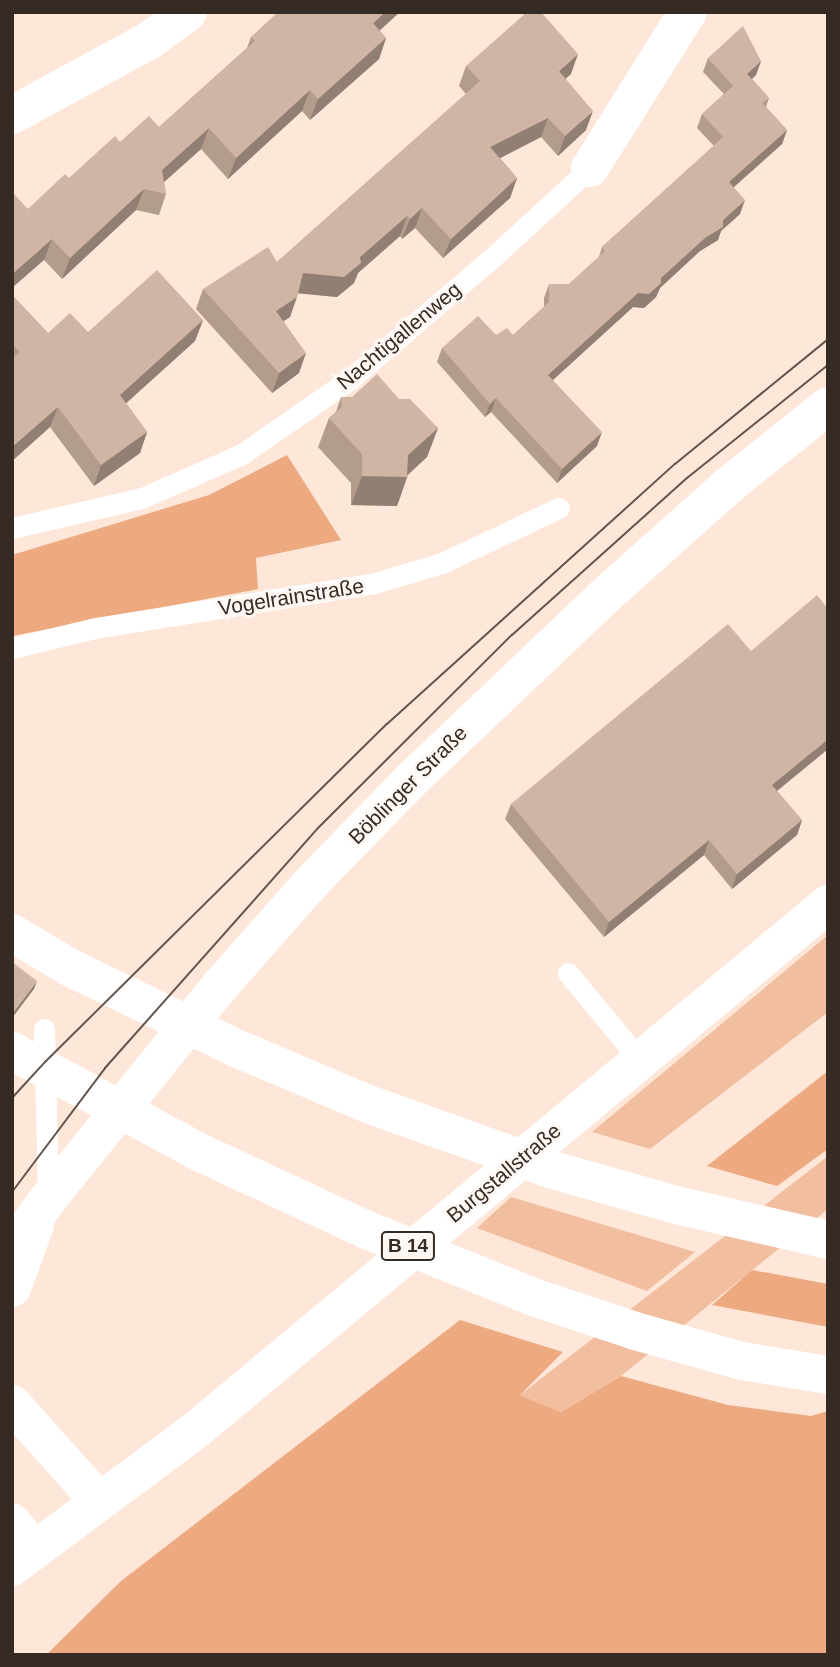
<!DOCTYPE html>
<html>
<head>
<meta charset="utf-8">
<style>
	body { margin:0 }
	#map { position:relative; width:840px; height:1667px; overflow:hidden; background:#fee6d8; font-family:Helvetica,sans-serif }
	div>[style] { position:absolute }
	.green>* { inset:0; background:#f2bea0 }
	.forest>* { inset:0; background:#edaa81 }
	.lane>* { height:21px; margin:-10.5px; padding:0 10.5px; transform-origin:10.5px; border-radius:10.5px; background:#fff }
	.street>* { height:38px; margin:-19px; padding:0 19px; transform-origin:19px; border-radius:19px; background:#fff }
	.secondary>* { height:38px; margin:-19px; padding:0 19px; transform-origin:19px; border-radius:19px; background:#fff }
	.highway>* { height:38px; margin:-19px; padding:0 19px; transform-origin:19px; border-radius:19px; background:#fff }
	.tram>* { height:2px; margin:-1px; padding:0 1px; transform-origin:1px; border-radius:1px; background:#62554c }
	.wall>* { inset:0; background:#b49c8d }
	.shaded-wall>* { inset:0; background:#927f73 }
	.building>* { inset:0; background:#d1b5a4 }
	span { translate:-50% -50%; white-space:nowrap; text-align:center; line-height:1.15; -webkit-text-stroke:6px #fef8f4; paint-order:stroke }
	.shield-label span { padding:2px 5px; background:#fef8f4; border:2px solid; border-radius:5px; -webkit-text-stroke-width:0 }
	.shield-label { font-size:19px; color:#362b24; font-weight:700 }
	.street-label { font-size:21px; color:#362b24 }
	.frame { position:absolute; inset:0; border:14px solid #362b24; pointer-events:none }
</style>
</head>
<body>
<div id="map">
	<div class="green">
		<div style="clip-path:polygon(828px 935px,828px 1012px,650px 1149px,592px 1132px)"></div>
		<div style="clip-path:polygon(828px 1156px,828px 1209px,621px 1376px,561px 1412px,520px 1395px)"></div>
		<div style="clip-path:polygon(511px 1197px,695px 1252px,647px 1291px,477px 1228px)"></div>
	</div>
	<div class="forest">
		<div style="clip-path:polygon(287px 455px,341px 540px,256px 558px,258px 589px,12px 636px,12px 555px,209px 495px)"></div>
		<div style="clip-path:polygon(828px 1071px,828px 1149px,777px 1186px,707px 1166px)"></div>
		<div style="clip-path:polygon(752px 1270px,828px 1284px,828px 1327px,712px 1305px)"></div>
		<div style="clip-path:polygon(460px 1320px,563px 1352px,520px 1395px,561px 1412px,621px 1376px,728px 1405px,811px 1416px,828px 1411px,828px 1655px,46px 1655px,121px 1581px)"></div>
	</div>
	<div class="lane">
		<div style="left:12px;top:528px;width:133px;rotate:-13deg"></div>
		<div style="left:142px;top:498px;width:109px;rotate:-23.7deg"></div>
		<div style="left:242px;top:454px;width:130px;rotate:-34.7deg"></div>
		<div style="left:349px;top:380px;width:191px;rotate:-40.5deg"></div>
		<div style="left:494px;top:256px;width:130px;rotate:-42.5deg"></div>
		<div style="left:12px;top:648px;width:85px;rotate:-13.5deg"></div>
		<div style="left:95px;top:628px;width:284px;rotate:-9.1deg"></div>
		<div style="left:375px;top:583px;width:70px;rotate:-16.6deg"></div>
		<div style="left:442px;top:563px;width:129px;rotate:-25.2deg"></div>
		<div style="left:568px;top:973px;width:113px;rotate:50.4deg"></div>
		<div style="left:44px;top:1029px;width:167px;rotate:88.6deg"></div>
	</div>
	<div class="street">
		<div style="left:12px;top:115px;width:157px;rotate:-28.5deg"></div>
		<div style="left:150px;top:40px;width:47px;rotate:-36.4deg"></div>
		<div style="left:590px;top:168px;width:184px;rotate:-57.9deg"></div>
	</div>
	<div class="secondary">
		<div style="left:12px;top:1248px;width:61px;rotate:-53.7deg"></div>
		<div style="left:48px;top:1199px;width:274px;rotate:-51.1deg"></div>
		<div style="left:220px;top:986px;width:135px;rotate:-48.6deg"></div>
		<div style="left:309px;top:885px;width:145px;rotate:-45.8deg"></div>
		<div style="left:410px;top:781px;width:270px;rotate:-43.5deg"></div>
		<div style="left:606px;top:595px;width:166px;rotate:-41.8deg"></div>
		<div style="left:730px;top:484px;width:125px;rotate:-38.5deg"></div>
		<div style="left:12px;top:1288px;width:67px;rotate:-69.9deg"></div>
		<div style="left:12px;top:1404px;width:130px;rotate:48.1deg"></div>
		<div style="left:12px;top:1522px;width:35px;rotate:53deg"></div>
		<div style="left:12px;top:1567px;width:231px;rotate:-36.7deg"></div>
		<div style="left:197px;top:1429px;width:821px;rotate:-39.76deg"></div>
	</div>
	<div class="highway">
		<div style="left:12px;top:933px;width:66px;rotate:30.8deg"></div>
		<div style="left:69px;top:967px;width:186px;rotate:25.9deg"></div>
		<div style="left:236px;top:1048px;width:143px;rotate:23deg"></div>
		<div style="left:368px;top:1104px;width:196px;rotate:19.6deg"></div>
		<div style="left:553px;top:1170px;width:128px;rotate:15.9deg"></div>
		<div style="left:676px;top:1205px;width:156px;rotate:13deg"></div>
		<div style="left:12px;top:1051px;width:213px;rotate:28.4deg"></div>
		<div style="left:199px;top:1152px;width:185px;rotate:24.9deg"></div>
		<div style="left:367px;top:1230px;width:182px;rotate:21.9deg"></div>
		<div style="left:536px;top:1298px;width:104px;rotate:18.4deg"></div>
		<div style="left:635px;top:1331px;width:111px;rotate:15.7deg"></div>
		<div style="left:742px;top:1361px;width:87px;rotate:9.2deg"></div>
	</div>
	<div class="tram">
		<div style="left:12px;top:1098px;width:49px;rotate:-47.5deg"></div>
		<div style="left:45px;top:1062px;width:481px;rotate:-44.7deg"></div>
		<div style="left:387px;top:724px;width:388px;rotate:-42.1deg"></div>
		<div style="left:675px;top:464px;width:198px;rotate:-39.2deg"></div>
		<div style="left:12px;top:1192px;width:155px;rotate:-53.1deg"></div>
		<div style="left:105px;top:1068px;width:321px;rotate:-48.4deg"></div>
		<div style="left:318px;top:828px;width:274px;rotate:-44.9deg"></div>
		<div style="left:512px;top:635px;width:235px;rotate:-41.9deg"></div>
		<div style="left:687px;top:478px;width:181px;rotate:-38.7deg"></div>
	</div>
	<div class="wall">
		<div style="clip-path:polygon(380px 31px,386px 38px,379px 59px,310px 120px,302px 111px,228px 179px,201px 149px,164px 182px,166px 194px,159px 215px,136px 210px,62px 279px,44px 260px,28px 209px,69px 178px,120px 142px,159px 127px,247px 48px,251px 37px)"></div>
		<div style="clip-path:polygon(708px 58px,761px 61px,756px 75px,752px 79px,769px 98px,766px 107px,787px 130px,782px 144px,733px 187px,740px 214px,721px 231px,718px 240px,700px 251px,660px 288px,656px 297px,644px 308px,633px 307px,553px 380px,597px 446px,557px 483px,491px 412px,485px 417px,437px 362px,442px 348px,496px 335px,513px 335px,544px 307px,544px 298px,549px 284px,569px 284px,599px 257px,602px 247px,714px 146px,697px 128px,702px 114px,724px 94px,703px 72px)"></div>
		<div style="clip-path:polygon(466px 66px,571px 74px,565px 79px,586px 130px,558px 156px,541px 137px,500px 158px,517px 178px,510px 198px,443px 258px,415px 228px,402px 239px,400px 236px,358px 273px,354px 283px,337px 297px,298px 293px,290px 317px,284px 321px,299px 373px,272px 393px,196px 309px,203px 289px,277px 262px,466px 94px,459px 86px)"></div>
		<div style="clip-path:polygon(12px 295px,48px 333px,88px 332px,203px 320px,195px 341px,126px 403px,147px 432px,140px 453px,94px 486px,50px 427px,12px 461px)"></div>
		<div style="clip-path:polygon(341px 397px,399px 399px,438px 428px,427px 457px,408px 475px,397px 506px,351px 505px,351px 483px,318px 447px,329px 418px,336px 412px)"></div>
		<div style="clip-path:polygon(828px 749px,777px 791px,802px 820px,797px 835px,732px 889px,704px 855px,604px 937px,505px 819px,511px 804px)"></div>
	</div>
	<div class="shaded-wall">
		<div style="clip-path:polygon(385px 12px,400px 12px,365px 44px,373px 23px)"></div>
		<div style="clip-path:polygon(386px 38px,379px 59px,310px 120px,318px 99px)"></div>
		<div style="clip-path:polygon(578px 54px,571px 74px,551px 91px,559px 71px)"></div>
		<div style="clip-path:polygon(761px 61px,756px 75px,742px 88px,747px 74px)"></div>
		<div style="clip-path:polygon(310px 90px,302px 111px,228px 179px,236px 158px)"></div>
		<div style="clip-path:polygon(593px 111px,586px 130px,558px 156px,565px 136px)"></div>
		<div style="clip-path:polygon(548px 118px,541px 137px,483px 167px,490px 147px)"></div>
		<div style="clip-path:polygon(209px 128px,201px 149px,154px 191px,162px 170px)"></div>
		<div style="clip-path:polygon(787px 130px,782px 144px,724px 196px,729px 182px)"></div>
		<div style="clip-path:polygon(517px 178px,510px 198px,443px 258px,451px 239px)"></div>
		<div style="clip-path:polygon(144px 189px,136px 210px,62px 279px,70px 258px)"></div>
		<div style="clip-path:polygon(745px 200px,740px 214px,721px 231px,718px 240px,700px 251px,660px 288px,656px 297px,644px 308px,633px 307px,543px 389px,548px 375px,638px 293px,661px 278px)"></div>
		<div style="clip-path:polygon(422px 208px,415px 228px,402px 239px,410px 219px)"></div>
		<div style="clip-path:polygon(407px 216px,400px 236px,358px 273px,354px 283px,337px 297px,295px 293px,303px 273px,360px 257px)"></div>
		<div style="clip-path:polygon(52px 239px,44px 260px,12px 288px,12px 274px)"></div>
		<div style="clip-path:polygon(297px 297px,290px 317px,269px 330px,276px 311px)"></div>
		<div style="clip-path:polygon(203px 320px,195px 341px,112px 416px,120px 395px)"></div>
		<div style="clip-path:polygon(306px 353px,299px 373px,272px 393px,279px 373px)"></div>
		<div style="clip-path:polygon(496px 398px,491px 412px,485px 417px,490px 404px)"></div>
		<div style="clip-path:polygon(58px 407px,50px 427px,12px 461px,12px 447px)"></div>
		<div style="clip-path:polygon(438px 428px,427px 457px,405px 477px,407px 477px,397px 506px,351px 505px,362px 476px,408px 455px)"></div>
		<div style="clip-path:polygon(147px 432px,140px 453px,94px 486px,101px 465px)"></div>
		<div style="clip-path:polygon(602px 432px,597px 446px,557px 483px,562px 469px)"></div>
		<div style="clip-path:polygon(828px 739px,828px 749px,767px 799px,772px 785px)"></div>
		<div style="clip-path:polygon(802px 820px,797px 835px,732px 889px,737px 874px)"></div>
		<div style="clip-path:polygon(709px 840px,704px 855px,604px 937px,609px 922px)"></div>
		<div style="clip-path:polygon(37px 981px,34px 989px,12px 1018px,12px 1014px)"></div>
	</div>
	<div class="building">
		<div style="clip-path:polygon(278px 12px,385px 12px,373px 23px,386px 38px,318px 99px,310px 90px,236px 158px,209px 128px,162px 170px,166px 194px,144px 189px,70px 258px,52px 239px,12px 274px,12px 192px,28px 209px,65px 174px,69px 178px,115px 136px,120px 142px,149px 116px,159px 127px,255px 41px,251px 37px)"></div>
		<div style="clip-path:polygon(527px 12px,541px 12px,578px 54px,559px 71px,593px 111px,565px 136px,548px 118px,490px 147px,517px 178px,451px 239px,422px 208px,410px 219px,407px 216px,360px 257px,361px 263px,344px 277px,303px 273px,297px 297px,276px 311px,306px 353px,279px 373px,203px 289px,268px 247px,277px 262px,480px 81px,466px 66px)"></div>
		<div style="clip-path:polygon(743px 26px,761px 61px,747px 74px,769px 98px,762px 103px,787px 130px,729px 182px,745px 200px,723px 220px,723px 227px,705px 238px,661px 278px,661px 283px,649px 294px,638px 293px,548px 375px,602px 432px,562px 469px,496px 398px,490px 404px,442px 348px,478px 316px,496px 335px,507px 328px,513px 335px,549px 302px,549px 284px,569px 284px,605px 251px,602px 247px,723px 137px,702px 114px,733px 86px,708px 58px)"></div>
		<div style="clip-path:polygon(157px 270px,203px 320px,120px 395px,147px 432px,101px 465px,58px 407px,12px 447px,12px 358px,20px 352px,12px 344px,12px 295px,48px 333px,70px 313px,88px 332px)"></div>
		<div style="clip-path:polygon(377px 374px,399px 399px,410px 399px,438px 428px,408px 455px,407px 477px,362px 476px,362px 454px,329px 418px,342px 407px,341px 397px,352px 397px)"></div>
		<div style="clip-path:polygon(817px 595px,828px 609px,828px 739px,772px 785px,802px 820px,737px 874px,709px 840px,609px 922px,511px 804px,728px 624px,751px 651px)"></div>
		<div style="clip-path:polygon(12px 962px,37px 981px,12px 1014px)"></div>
	</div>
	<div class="shield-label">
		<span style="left:408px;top:1246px">B 14</span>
	</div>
	<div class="street-label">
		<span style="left:399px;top:336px;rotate:-40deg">Nachtigallenweg</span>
		<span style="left:291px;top:597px;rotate:-9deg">Vogelrainstraße</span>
		<span style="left:408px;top:785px;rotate:-45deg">Böblinger Straße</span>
		<span style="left:504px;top:1173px;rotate:-40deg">Burgstallstraße</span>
	</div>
	<div class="frame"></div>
</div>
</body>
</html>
